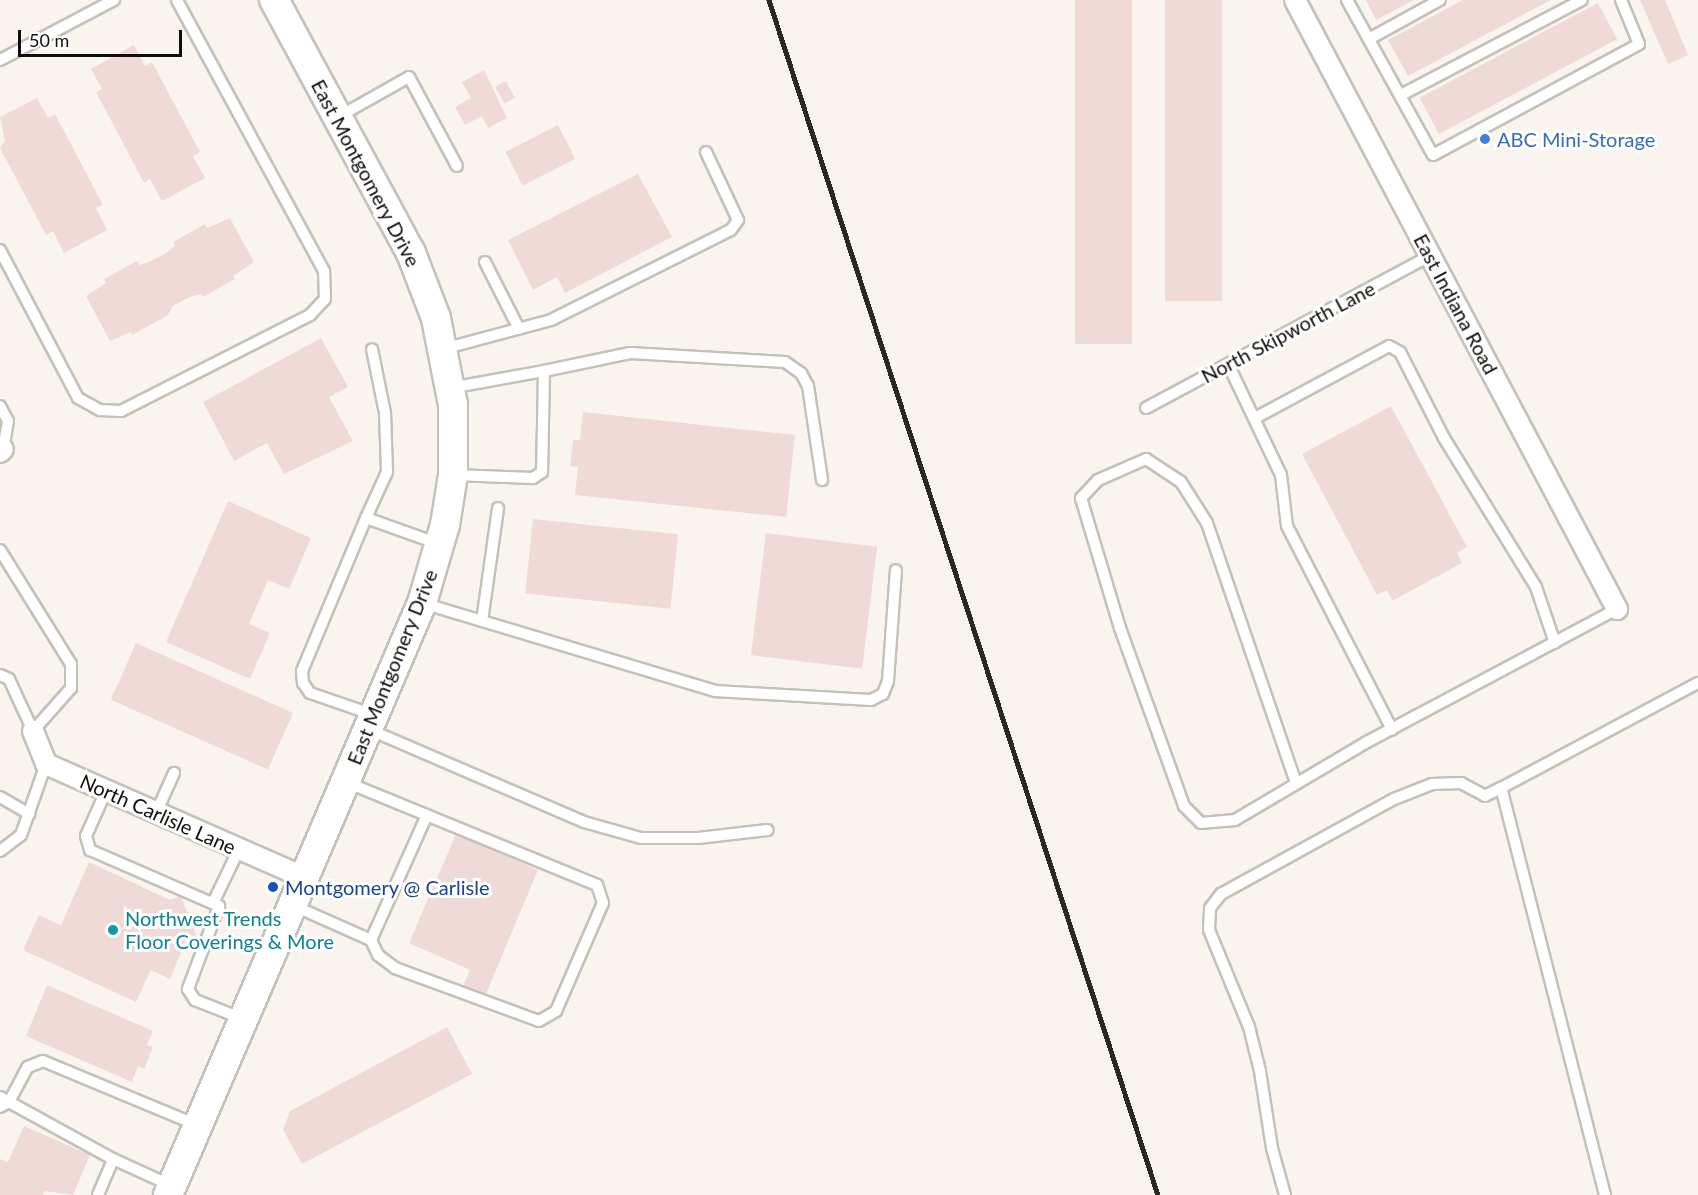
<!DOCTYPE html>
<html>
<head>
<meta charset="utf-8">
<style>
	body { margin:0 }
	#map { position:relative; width:1698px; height:1195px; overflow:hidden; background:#f9f5ee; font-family:Lato,sans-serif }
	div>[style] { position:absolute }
	.building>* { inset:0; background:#f0dad8; transform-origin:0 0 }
	.roads { filter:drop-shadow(2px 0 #c4c0ba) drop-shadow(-2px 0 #c4c0ba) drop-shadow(0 2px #c4c0ba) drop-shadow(0 -2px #c4c0ba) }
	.lane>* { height:10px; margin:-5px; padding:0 5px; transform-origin:5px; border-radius:5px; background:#fff }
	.street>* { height:20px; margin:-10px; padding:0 10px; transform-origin:10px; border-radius:10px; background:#fff }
	.secondary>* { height:28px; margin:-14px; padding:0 14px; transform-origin:14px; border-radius:14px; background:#fff }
	.rail>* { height:4.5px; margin:-2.25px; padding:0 2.25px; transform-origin:2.25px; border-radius:2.25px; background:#292824 }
	.dots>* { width:16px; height:16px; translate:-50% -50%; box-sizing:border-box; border:3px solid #fff; border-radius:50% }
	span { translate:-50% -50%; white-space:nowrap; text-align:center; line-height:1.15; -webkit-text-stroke:6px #fff; paint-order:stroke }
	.shop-label { font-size:20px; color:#366cbe }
	.left { translate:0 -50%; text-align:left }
	.street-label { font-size:20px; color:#0f0e0b }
	.transit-label { font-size:20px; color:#164399 }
	.culture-label { font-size:20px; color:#0d838f }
	.scale { position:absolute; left:18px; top:30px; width:164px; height:27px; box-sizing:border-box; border:3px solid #0f0e0b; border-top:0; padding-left:8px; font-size:18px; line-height:21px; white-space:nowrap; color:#0f0e0b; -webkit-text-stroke:4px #fff; paint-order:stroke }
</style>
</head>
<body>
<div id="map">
	<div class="building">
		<div style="left:1075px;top:0;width:57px;height:344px"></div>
		<div style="left:1165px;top:0;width:57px;height:301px"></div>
		<div style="clip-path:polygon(1366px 0,1414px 0,1376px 20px)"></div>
		<div style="clip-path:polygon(1463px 0,1551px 0,1408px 76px,1388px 40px)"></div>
		<div style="clip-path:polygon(1640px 0,1665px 0,1688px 55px,1668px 64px)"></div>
		<div style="left:1598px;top:3px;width:41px;height:202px;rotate:62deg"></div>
		<div style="clip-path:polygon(134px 45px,145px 66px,152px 62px,200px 152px,193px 156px,205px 178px,162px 201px,150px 179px,144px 183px,96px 92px,102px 89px,91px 69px)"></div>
		<div style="clip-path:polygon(484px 70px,507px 118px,488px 128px,482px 116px,465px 125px,455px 107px,471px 98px,462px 82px)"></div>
		<div style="left:506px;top:81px;width:19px;height:12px;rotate:62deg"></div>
		<div style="clip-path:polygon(37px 98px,48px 118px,55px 114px,103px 205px,96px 208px,107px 230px,64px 253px,53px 231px,46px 235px,0 148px,5px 141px,0 117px)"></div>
		<div style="left:558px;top:125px;width:38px;height:59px;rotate:63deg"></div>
		<div style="clip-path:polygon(638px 174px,672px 237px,565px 293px,557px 277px,533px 290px,508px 240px)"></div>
		<div style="clip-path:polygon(230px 218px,254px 262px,233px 276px,235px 279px,203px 297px,201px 294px,190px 297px,173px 306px,167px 316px,132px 335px,131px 332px,110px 341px,86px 296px,106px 283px,104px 279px,137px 261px,139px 265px,149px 262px,166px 253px,175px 245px,173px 242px,205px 224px,207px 228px)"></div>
		<div style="clip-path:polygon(321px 338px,348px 387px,329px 397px,353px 441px,284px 474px,267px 443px,234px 461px,203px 402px)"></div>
		<div style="clip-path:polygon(1391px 406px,1467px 547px,1457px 553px,1462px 563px,1392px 601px,1387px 590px,1377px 595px,1302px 454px)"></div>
		<div style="clip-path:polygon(583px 412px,795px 435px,786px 517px,575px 495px,578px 467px,570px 466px,573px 440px,580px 440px)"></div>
		<div style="clip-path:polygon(228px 501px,311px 538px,289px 589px,268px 580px,249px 624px,270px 633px,250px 679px,166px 642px)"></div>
		<div style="left:533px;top:519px;width:146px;height:75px;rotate:6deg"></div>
		<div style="left:766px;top:533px;width:112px;height:123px;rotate:7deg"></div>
		<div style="left:136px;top:643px;width:172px;height:62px;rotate:24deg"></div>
		<div style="clip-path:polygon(456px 834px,538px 870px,485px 996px,463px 986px,470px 970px,409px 943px)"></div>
		<div style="clip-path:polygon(89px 862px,170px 900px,181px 896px,196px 935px,187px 938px,170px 979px,151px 970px,136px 1002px,23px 950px,39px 915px,61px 925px)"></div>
		<div style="clip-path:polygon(47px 985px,153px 1031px,147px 1045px,153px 1047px,144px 1069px,138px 1066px,132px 1082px,26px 1036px)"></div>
		<div style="clip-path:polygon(447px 1027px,472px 1074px,302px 1164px,283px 1130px,290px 1111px)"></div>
		<div style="clip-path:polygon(24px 1126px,90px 1155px,73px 1195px,45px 1191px,43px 1195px,0 1195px,0 1159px,8px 1162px)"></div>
	</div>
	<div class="roads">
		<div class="lane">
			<div style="left:1347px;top:0;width:177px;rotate:61deg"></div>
			<div style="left:1433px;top:155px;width:234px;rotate:-28.3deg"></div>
			<div style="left:1639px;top:44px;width:48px;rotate:-112.2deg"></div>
			<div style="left:1369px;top:39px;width:81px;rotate:-28.8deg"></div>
			<div style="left:0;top:60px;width:129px;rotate:-27.8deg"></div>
			<div style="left:1401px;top:95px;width:204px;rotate:-27.7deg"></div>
			<div style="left:338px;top:117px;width:81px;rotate:-29.4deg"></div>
			<div style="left:409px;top:77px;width:101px;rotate:61.7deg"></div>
			<div style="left:0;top:250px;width:167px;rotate:62.2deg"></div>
			<div style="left:78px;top:398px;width:25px;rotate:29deg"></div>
			<div style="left:100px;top:410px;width:21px;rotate:3deg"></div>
			<div style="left:121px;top:411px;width:212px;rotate:-26.9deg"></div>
			<div style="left:310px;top:315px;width:22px;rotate:-47deg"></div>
			<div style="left:325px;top:299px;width:28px;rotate:-92deg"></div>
			<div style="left:324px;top:271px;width:308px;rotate:-118.5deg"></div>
			<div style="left:485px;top:262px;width:75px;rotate:63.1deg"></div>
			<div style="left:443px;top:349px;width:112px;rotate:-15deg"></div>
			<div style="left:551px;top:320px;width:201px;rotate:-26.6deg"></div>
			<div style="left:731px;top:230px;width:12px;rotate:-55deg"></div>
			<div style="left:738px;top:220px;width:75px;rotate:-115.2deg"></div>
			<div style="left:1228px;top:364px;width:123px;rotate:64.5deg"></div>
			<div style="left:1281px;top:475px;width:51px;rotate:83.3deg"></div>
			<div style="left:1287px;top:526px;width:229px;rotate:62.7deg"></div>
			<div style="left:544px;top:371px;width:88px;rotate:-11.8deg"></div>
			<div style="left:630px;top:353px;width:155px;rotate:3.3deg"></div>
			<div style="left:785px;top:362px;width:19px;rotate:35deg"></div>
			<div style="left:801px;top:373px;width:15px;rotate:62deg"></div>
			<div style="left:808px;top:386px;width:95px;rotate:81.5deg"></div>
			<div style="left:450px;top:388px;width:96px;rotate:-10.3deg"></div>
			<div style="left:544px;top:371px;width:101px;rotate:91.1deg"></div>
			<div style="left:542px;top:472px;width:11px;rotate:146deg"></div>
			<div style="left:533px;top:478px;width:80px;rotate:-177.9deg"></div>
			<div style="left:0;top:406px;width:17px;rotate:62deg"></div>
			<div style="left:8px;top:421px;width:28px;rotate:100deg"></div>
			<div style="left:1146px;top:408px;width:322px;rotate:-28.2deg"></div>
			<div style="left:1255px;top:418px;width:152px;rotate:-28.2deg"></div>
			<div style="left:1389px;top:346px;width:13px;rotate:29deg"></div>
			<div style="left:1400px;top:352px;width:97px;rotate:62.9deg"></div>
			<div style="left:1444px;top:438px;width:175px;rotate:58.3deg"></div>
			<div style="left:1536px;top:587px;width:59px;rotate:71.3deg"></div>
			<div style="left:366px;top:518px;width:51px;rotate:-65.5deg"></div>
			<div style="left:387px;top:472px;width:59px;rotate:-91.9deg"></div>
			<div style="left:385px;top:413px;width:65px;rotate:-101.5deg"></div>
			<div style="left:0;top:550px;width:134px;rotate:58.1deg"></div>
			<div style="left:71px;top:664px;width:24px;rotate:90deg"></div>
			<div style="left:71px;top:688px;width:57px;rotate:131.5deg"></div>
			<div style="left:33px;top:731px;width:57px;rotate:-114.8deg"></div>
			<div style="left:9px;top:679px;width:10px;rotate:-156deg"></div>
			<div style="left:422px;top:603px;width:306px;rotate:16.7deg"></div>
			<div style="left:715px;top:691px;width:156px;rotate:3.3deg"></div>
			<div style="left:871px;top:700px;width:13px;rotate:-27deg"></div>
			<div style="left:883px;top:694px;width:14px;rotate:-69deg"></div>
			<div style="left:888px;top:681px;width:111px;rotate:-85.9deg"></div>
			<div style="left:482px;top:621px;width:114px;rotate:-81.9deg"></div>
			<div style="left:374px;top:715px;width:68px;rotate:-161deg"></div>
			<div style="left:310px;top:693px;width:12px;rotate:-125deg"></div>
			<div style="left:303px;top:683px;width:12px;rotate:-95deg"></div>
			<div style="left:302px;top:671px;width:166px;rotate:-67.3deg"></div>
			<div style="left:366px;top:518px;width:77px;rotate:19.6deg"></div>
			<div style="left:368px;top:729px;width:235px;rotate:23.3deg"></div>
			<div style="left:584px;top:822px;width:59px;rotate:15.7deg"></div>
			<div style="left:641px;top:838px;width:57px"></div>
			<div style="left:698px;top:838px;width:70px;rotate:-6.5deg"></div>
			<div style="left:1296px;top:783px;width:275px;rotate:-108.9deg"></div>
			<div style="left:1207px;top:523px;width:49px;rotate:-122.4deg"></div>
			<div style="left:1181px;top:482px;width:42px;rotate:-146.7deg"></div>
			<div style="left:1146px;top:459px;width:52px;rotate:156.4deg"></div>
			<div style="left:1098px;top:480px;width:25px;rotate:133deg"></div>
			<div style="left:1081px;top:498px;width:136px;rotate:73.3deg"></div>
			<div style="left:1120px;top:628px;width:189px;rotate:70.2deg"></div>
			<div style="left:1184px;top:806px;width:24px;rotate:45deg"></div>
			<div style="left:1201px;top:823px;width:34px;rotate:-5deg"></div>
			<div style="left:1235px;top:820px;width:151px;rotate:-30.6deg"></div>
			<div style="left:1365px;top:743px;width:285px;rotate:-28deg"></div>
			<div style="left:106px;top:791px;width:49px;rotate:114deg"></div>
			<div style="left:86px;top:836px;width:15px;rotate:74deg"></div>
			<div style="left:90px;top:850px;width:141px;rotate:23.5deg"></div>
			<div style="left:219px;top:906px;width:89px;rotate:110.5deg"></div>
			<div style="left:188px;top:989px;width:13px;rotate:58deg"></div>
			<div style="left:195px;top:1000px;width:52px;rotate:21.6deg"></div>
			<div style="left:0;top:797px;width:34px;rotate:30deg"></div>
			<div style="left:156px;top:813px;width:44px;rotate:-65.8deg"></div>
			<div style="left:0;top:851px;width:26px;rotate:-37deg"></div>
			<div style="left:21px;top:835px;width:75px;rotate:-70.6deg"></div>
			<div style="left:214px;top:901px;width:58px;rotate:-64.3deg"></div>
			<div style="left:292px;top:905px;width:86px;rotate:23.9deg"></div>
			<div style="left:371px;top:940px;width:17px;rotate:65deg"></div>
			<div style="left:378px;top:955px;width:21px;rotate:37deg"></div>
			<div style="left:395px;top:968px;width:153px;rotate:20.2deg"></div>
			<div style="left:539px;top:1021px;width:20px;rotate:-30deg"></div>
			<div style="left:556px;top:1011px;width:118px;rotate:-66.5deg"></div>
			<div style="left:603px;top:903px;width:19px;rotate:-108deg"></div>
			<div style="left:597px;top:885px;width:271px;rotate:-157.7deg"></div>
			<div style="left:371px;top:940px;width:137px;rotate:-65.9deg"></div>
			<div style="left:0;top:1097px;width:129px;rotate:28.8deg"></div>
			<div style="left:113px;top:1159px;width:65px;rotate:24.6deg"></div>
			<div style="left:0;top:1107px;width:10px;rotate:-29deg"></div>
			<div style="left:9px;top:1102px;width:40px;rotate:-62deg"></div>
			<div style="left:28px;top:1067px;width:16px;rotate:-22deg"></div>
			<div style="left:43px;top:1061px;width:167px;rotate:22.6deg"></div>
			<div style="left:98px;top:1195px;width:39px;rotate:-67deg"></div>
			<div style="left:1285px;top:1195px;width:49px;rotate:-105.5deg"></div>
			<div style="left:1272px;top:1148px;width:78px;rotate:-98.9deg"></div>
			<div style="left:1260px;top:1071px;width:45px;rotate:-104deg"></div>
			<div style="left:1249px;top:1027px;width:105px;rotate:-112.4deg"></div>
			<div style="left:1209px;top:930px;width:22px;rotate:-87deg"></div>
			<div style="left:1210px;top:908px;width:18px;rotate:-52deg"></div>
			<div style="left:1221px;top:894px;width:197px;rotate:-28.8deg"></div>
			<div style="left:1394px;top:799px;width:41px;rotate:-21.5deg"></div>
			<div style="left:1432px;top:784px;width:29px;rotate:-2deg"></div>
			<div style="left:1461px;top:783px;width:27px;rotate:28deg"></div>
			<div style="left:1485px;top:796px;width:18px;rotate:-27deg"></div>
			<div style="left:1605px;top:1195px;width:420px;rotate:-104.3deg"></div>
			<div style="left:1501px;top:788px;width:223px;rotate:-28.1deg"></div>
		</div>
		<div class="street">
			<div style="left:1295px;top:0;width:689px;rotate:62.13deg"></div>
			<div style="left:0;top:452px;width:4px;rotate:-45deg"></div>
			<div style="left:33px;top:731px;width:35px;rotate:68deg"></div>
			<div style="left:46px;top:764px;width:282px;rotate:23.7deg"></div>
		</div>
		<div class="secondary">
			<div style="left:168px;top:1195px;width:644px;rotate:-66.78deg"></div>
			<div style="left:422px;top:603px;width:81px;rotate:-73.6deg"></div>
			<div style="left:445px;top:525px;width:51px;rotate:-80.9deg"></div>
			<div style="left:453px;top:475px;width:70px;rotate:-90deg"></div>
			<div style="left:453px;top:405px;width:89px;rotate:-101.1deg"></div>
			<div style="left:436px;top:318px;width:70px;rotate:-111deg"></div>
			<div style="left:411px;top:253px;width:288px;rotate:-118.4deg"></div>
		</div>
	</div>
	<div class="rail">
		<div style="left:769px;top:0;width:1257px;rotate:71.97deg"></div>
	</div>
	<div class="dots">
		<div style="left:1485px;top:139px;background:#3f7fe0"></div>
		<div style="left:273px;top:887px;background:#1a4fb4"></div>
		<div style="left:113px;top:930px;background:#0f9aa8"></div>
	</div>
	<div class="shop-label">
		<span class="left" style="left:1497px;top:139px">ABC Mini-Storage</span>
	</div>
	<div class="street-label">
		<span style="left:366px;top:173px;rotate:62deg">East Montgomery Drive</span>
		<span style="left:1456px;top:304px;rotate:62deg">East Indiana Road</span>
		<span style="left:1288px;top:332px;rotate:-28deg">North Skipworth Lane</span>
		<span style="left:392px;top:667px;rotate:-68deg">East Montgomery Drive</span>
		<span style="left:158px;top:814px;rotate:24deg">North Carlisle Lane</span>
	</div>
	<div class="transit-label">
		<span class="left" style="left:285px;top:887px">Montgomery @ Carlisle</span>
	</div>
	<div class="culture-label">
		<span class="left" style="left:125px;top:930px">Northwest Trends<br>Floor Coverings &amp; More</span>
	</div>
	<div class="scale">50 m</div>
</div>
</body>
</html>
